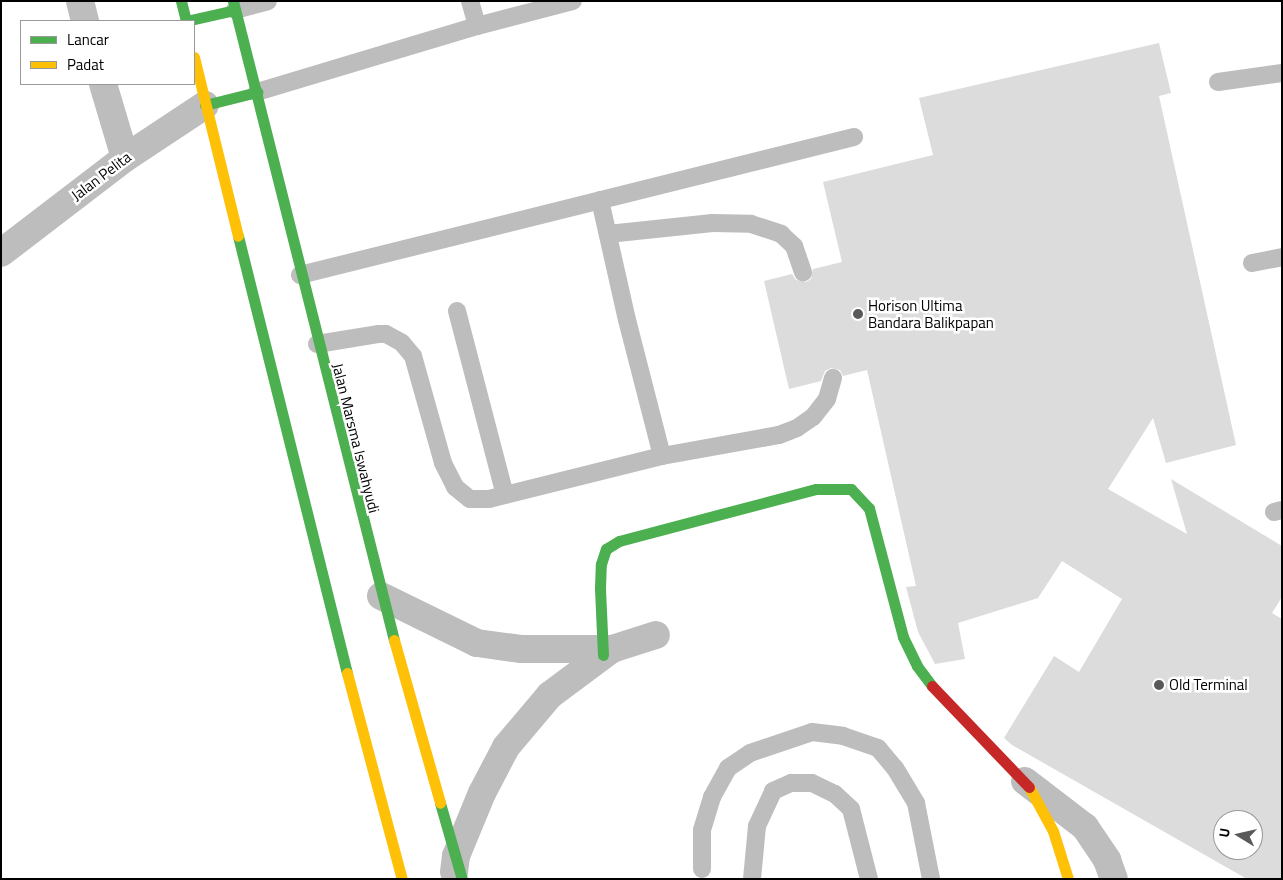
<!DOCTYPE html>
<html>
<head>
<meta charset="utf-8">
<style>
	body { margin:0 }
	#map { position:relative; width:1283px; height:880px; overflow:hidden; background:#fff; font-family:"Titillium Web",sans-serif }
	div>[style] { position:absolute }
	.building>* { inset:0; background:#dcdcdc }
	.lane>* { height:18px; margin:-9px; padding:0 9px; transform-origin:9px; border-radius:9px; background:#bdbdbd }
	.street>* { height:28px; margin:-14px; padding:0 14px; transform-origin:14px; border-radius:14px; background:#bdbdbd }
	.fast>* { height:11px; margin:-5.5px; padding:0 5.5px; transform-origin:5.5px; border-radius:5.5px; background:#4caf50 }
	.slow>* { height:11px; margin:-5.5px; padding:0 5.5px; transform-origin:5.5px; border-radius:5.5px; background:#ffc107 }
	.jam>* { height:11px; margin:-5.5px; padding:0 5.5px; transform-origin:5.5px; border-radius:5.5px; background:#c62828 }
	.dots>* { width:14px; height:14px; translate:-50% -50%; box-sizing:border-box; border:2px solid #fff; border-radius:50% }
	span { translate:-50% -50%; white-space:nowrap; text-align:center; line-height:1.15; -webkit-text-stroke:5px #fff; paint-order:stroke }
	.street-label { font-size:15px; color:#000 }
	.poi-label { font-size:15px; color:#000 }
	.left { translate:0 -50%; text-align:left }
	.frame { position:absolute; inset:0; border:2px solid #000; pointer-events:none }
	.legend { position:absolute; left:20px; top:20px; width:175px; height:65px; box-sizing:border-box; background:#fff; border:1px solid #999; margin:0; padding:6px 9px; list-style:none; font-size:15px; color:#000 }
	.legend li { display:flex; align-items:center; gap:10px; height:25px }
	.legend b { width:25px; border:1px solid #999 }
	.north { position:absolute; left:1213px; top:810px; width:50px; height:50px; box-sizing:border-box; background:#fff; border:1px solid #999; border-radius:50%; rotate:279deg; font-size:14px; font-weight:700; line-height:20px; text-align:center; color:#000 }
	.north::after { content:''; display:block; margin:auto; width:18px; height:22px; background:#595959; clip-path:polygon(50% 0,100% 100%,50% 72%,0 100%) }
</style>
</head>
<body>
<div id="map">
	<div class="building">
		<div style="clip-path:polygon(evenodd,1159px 43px,1171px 93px,1159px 96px,1236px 445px,1166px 463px,1153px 418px,1108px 489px,1187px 534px,1171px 479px,1282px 546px,1282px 597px,1272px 613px,1282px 619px,1282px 879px,1247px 879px,1012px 745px,1004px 738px,1054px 656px,1079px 672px,1122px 599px,1062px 561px,1038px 598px,958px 623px,965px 659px,935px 664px,918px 632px,906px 587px,916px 586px,867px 370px,843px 376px,840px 370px,831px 368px,825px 371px,821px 381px,789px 389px,764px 281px,792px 274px,796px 280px,806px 282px,811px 279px,813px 269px,842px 262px,823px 182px,933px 155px,919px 98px,1159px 43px,1223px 820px,1253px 820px,1253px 850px,1223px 850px,1223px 820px)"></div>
	</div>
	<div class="lane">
		<div style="left:470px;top:1px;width:26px;rotate:74deg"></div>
		<div style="left:235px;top:10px;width:34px;rotate:-15deg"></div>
		<div style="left:1218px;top:82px;width:65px;rotate:-8deg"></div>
		<div style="left:257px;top:92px;width:230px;rotate:-16.7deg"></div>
		<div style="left:477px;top:26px;width:99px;rotate:-14.6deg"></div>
		<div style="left:608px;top:234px;width:105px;rotate:-6deg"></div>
		<div style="left:712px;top:223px;width:39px;rotate:1deg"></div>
		<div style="left:751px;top:224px;width:32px;rotate:18deg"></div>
		<div style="left:781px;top:234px;width:18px;rotate:43deg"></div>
		<div style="left:794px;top:246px;width:28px;rotate:71deg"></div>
		<div style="left:1252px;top:263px;width:31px;rotate:-11deg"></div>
		<div style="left:300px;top:275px;width:571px;rotate:-13.99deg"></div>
		<div style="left:457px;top:311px;width:190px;rotate:75.4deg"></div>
		<div style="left:317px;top:344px;width:63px;rotate:-9.2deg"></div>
		<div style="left:379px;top:334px;width:7px"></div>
		<div style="left:386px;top:334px;width:18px;rotate:29deg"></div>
		<div style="left:402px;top:343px;width:17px;rotate:50deg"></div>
		<div style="left:413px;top:356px;width:111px;rotate:74.3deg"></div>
		<div style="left:443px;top:463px;width:27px;rotate:63deg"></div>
		<div style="left:455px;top:487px;width:19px;rotate:39deg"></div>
		<div style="left:470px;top:499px;width:19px"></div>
		<div style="left:489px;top:499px;width:178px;rotate:-14deg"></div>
		<div style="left:662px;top:456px;width:140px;rotate:-104.4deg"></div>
		<div style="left:627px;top:320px;width:123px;rotate:-102.7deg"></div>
		<div style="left:662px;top:456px;width:119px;rotate:-10.2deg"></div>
		<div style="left:779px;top:435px;width:19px;rotate:-21deg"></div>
		<div style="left:797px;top:428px;width:19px;rotate:-35deg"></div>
		<div style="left:813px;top:417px;width:23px;rotate:-52deg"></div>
		<div style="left:827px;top:399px;width:22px;rotate:-74deg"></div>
		<div style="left:1274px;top:512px;width:8px;rotate:-14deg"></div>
		<div style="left:702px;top:869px;width:39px;rotate:-90deg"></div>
		<div style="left:702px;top:830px;width:34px;rotate:-73deg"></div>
		<div style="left:712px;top:797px;width:33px;rotate:-61deg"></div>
		<div style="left:728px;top:768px;width:27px;rotate:-34deg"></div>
		<div style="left:750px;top:753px;width:65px;rotate:-18.7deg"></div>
		<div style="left:812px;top:732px;width:31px;rotate:7deg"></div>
		<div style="left:843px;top:736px;width:37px;rotate:19deg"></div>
		<div style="left:878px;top:748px;width:26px;rotate:50deg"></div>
		<div style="left:895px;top:768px;width:41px;rotate:59deg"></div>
		<div style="left:916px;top:803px;width:77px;rotate:78.8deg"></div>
		<div style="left:752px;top:879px;width:53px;rotate:-84.6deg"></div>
		<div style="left:757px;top:826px;width:38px;rotate:-65deg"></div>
		<div style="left:773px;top:791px;width:20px;rotate:-24deg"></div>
		<div style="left:791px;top:783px;width:21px"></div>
		<div style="left:812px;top:783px;width:25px;rotate:26deg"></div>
		<div style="left:835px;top:794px;width:22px;rotate:43deg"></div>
		<div style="left:851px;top:809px;width:72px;rotate:75.6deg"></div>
	</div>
	<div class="street">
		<div style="left:80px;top:1px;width:21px;rotate:76deg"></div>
		<div style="left:103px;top:84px;width:77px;rotate:73.4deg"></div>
		<div style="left:1px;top:253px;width:156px;rotate:-37.5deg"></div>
		<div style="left:125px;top:158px;width:96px;rotate:-33.5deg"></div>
		<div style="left:381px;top:596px;width:107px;rotate:26.1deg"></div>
		<div style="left:477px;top:643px;width:44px;rotate:7.8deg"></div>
		<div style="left:521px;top:649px;width:91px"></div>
		<div style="left:1025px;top:781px;width:76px;rotate:37.5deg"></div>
		<div style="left:1085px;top:827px;width:40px;rotate:56deg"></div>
		<div style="left:1107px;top:860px;width:20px;rotate:70deg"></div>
		<div style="left:454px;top:872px;width:16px;rotate:-83deg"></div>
		<div style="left:456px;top:856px;width:68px;rotate:-67.6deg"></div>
		<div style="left:482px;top:793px;width:52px;rotate:-62.4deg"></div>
		<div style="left:506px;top:747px;width:68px;rotate:-49.8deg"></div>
		<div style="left:550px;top:695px;width:77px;rotate:-36.6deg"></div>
		<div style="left:612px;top:649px;width:46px;rotate:-17.7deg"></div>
	</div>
	<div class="fast">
		<div style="left:181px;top:1px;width:21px;rotate:76deg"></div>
		<div style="left:186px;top:21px;width:50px;rotate:-12.7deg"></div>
		<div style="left:233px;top:1px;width:659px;rotate:75.86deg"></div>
		<div style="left:205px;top:105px;width:54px;rotate:-14deg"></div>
		<div style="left:238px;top:236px;width:450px;rotate:76deg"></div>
		<div style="left:603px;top:655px;width:67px;rotate:-92.6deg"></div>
		<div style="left:600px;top:588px;width:24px;rotate:-88deg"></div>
		<div style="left:601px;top:564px;width:16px;rotate:-72deg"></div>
		<div style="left:606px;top:549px;width:15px;rotate:-32deg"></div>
		<div style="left:619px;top:541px;width:204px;rotate:-14.8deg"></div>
		<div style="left:816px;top:489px;width:35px"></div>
		<div style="left:851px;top:489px;width:26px;rotate:47deg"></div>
		<div style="left:869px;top:508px;width:133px;rotate:75.2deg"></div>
		<div style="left:903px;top:637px;width:32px;rotate:64deg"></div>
		<div style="left:917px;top:666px;width:25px;rotate:53deg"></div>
		<div style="left:440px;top:803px;width:79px;rotate:73.9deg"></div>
	</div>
	<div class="slow">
		<div style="left:194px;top:57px;width:184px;rotate:76.2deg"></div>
		<div style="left:394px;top:640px;width:169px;rotate:74.2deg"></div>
		<div style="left:347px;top:673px;width:213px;rotate:75.1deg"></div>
		<div style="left:1029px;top:787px;width:50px;rotate:61.4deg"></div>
		<div style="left:1053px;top:831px;width:50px;rotate:72.6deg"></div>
	</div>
	<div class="jam">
		<div style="left:932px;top:686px;width:140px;rotate:46.2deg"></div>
	</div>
	<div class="dots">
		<div style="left:858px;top:314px;background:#595959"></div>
		<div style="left:1159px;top:685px;background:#595959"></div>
	</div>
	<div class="street-label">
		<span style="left:101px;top:176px;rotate:-37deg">Jalan Pelita</span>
		<span style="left:356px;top:438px;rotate:76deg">Jalan Marsma Iswahyudi</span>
	</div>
	<div class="poi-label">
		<span class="left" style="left:868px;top:314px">Horison Ultima<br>Bandara Balikpapan</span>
		<span class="left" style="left:1169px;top:685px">Old Terminal</span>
	</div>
	<div class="frame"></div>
	<ul class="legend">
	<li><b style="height:6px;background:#4caf50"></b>Lancar</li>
	<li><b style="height:6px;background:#ffc107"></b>Padat</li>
	</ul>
	<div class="north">U</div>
</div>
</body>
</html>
